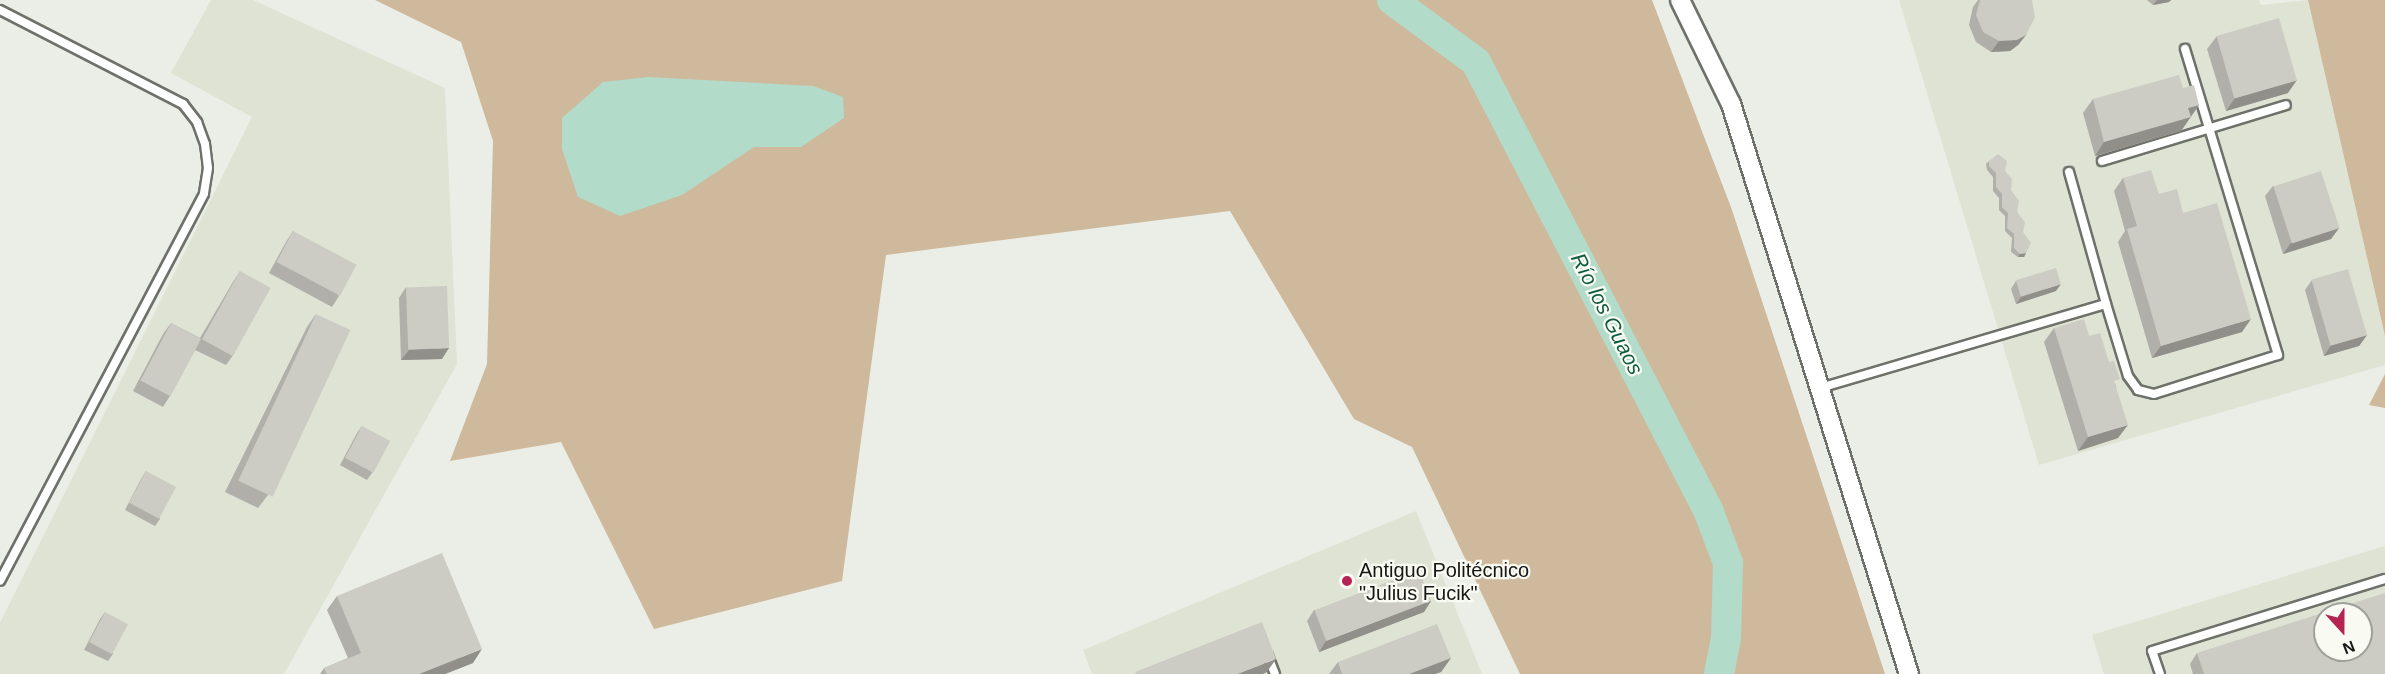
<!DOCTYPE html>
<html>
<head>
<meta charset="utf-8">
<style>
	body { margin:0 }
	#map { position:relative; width:2385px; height:674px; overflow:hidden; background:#ebeee6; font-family:Helvetica,sans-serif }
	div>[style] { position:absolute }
	.built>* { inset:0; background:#dee3d4 }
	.green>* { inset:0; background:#ceb99c }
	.water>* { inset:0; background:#b2dcc9 }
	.river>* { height:30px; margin:-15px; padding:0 15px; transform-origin:15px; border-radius:15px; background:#b2dcc9 }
	.roads { filter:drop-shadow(2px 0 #6e7169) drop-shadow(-2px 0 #6e7169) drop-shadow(0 2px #6e7169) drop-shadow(0 -2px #6e7169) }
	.service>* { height:8px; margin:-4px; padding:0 4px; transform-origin:4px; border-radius:4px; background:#fff }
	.tertiary>* { height:18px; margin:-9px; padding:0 9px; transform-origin:9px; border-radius:9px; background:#fff }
	.wall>* { inset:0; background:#b0afa9 }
	.shaded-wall>* { inset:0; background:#908f89 }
	.building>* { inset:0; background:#cdccc4; transform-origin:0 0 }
	.dots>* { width:16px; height:16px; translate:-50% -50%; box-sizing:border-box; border:3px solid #f9fbf3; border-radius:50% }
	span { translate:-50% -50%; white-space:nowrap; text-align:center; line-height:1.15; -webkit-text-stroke:4.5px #f9fbf3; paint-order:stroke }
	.poi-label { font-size:20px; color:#161714 }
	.left { translate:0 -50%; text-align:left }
	.water-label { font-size:21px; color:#0e5a41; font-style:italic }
	.north { position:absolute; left:2313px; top:602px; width:60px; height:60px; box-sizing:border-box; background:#f9fbf3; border:2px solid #9ea09a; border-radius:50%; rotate:159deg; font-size:16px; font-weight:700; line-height:24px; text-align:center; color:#161714 }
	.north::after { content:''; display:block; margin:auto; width:21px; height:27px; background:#b42352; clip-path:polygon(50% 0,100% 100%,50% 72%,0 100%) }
</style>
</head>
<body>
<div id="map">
	<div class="built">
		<div style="clip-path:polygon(211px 0,253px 0,445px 88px,457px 364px,284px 674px,0 674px,0 623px,252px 117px,171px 73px)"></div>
		<div style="clip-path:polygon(1899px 0,2259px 0,2261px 5px,2308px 0,2385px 336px,2385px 365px,2039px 465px)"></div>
		<div style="clip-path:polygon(1416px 511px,1482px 674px,1092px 674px,1083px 650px)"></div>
		<div style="clip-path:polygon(evenodd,2385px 546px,2385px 674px,2104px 674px,2092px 635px,2385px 546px,2325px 614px,2361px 614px,2361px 650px,2325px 650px,2325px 614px)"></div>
	</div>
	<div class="green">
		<div style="clip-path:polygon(375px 0,1652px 0,1732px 210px,1885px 674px,1520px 674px,1412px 447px,1354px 419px,1230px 211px,886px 255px,842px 581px,654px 629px,561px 442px,450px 461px,487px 364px,493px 141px,461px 42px)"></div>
		<div style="clip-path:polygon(2308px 0,2385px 0,2385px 336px)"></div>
		<div style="clip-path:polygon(2385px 374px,2385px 408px,2369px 405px)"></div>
	</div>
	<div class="water">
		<div style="clip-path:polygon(648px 77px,813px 86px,843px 97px,844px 118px,801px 147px,754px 147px,682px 195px,620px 216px,578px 197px,562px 149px,562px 118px,603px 82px)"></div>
	</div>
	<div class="river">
		<div style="left:1392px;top:0;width:104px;rotate:36.4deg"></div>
		<div style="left:1476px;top:62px;width:505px;rotate:62.62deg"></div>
		<div style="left:1708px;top:510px;width:57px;rotate:69.3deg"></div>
		<div style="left:1728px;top:563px;width:75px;rotate:91.5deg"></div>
		<div style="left:1726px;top:638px;width:37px;rotate:101deg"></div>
	</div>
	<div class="roads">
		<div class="service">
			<div style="left:0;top:10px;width:206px;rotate:27.2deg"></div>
			<div style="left:183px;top:104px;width:23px;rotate:52deg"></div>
			<div style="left:197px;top:122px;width:23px;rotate:70deg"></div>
			<div style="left:205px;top:144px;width:24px;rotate:83deg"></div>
			<div style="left:208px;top:168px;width:26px;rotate:99deg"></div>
			<div style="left:204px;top:194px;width:437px;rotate:117.8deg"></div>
			<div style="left:2102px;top:161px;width:192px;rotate:-16.9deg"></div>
			<div style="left:2069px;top:172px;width:137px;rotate:74.3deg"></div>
			<div style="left:1820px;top:388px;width:298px;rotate:-16.4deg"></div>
			<div style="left:2106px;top:304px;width:75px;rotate:73deg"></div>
			<div style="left:2128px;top:376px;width:17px;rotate:54deg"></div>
			<div style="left:2138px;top:390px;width:16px;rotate:14deg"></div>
			<div style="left:2154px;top:394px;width:130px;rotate:-17.5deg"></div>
			<div style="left:2278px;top:355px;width:320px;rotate:-106.9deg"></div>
			<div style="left:1268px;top:656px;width:19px;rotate:69deg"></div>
			<div style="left:2160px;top:674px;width:24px;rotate:-109deg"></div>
			<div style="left:2152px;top:651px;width:244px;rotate:-17.2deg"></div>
		</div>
		<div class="tertiary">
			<div style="left:1680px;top:0;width:116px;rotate:63.9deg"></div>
			<div style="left:1731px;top:104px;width:597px;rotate:72.66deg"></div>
		</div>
	</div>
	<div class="wall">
		<div style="clip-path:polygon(1978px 0,2032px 0,2026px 35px,2018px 45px,2010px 51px,1991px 52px,1976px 42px,1969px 25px,1973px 7px)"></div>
		<div style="clip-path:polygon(2147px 0,2171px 0,2169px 2px,2153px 5px)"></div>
		<div style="clip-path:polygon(2217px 36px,2288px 93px,2226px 111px,2207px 49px)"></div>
		<div style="clip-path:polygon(2183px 88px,2199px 105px,2181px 131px,2095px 156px,2083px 113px,2093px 99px)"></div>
		<div style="clip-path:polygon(1989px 161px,2005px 171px,2023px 232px,2026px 253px,2024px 257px,2018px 257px,2011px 252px,2012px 238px,2005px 231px,2005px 216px,1999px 210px,1999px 198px,1993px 191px,1993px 177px,1987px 170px,1986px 164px)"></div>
		<div style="clip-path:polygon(2123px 178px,2159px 194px,2183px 213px,2242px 332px,2152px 358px,2118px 242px,2125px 231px,2114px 191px)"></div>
		<div style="clip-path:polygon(2273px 186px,2339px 228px,2331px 239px,2283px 254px,2265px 196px)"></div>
		<div style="clip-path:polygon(293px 231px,339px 296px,332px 307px,269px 273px,286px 242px)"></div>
		<div style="clip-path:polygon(240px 271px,234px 354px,226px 365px,195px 350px,170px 396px,163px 407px,133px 391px,163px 334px,171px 323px,200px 338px,233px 282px)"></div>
		<div style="clip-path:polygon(2312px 280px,2367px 335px,2359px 346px,2324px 356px,2305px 290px)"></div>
		<div style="clip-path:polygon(2016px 281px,2056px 291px,2016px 304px,2011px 289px)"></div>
		<div style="clip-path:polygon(406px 287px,442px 359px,401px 360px,399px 298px)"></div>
		<div style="clip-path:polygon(316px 314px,268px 495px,258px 508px,225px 492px,307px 327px)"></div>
		<div style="clip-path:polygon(2054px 328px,2089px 336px,2116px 386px,2118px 438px,2078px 451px,2044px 342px)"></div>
		<div style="clip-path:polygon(362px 426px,372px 473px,367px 480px,340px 465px,357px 433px)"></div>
		<div style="clip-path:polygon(146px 471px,160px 519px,155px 526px,125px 510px,141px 479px)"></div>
		<div style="clip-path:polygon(337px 596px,473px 663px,445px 674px,320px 674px,324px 668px,348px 658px,327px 610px)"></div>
		<div style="clip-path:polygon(1431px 601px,1424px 612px,1319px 652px,1307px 621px,1314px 610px)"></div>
		<div style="clip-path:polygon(105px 612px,113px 654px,108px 661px,84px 650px,100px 619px)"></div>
		<div style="clip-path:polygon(2197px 653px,2385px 674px,2193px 674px,2190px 664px)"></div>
		<div style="clip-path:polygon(1451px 658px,1441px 672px,1435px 674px,1329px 674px,1338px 662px)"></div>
	</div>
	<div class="shaded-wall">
		<div style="clip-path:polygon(2157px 0,2171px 0,2169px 2px,2153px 5px)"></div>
		<div style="clip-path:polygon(2026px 35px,2018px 45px,2010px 51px,1991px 52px,1999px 41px)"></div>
		<div style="clip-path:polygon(2297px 80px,2288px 93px,2226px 111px,2235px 98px)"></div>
		<div style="clip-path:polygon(2199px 105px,2181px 131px,2095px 156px,2104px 142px,2188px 108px)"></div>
		<div style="clip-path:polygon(2339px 228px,2331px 239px,2283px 254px,2291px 243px)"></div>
		<div style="clip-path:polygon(2026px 253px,2024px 257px,2018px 257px,2020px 254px)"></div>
		<div style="clip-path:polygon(2061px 284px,2056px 291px,2016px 304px,2021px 297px)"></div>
		<div style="clip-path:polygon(2251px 319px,2242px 332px,2152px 358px,2161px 346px)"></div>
		<div style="clip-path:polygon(2367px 335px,2359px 346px,2324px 356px,2331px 345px)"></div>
		<div style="clip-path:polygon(449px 348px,442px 359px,401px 360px,409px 350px)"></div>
		<div style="clip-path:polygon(2128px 425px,2118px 438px,2078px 451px,2088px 437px)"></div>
		<div style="clip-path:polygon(1431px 601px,1424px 612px,1319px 652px,1326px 641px)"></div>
		<div style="clip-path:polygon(482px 649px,473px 663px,445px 674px,419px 674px)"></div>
		<div style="clip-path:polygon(1451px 658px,1441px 672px,1435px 674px,1409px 674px)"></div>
		<div style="clip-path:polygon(1276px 659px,1267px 672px,1263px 674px,1237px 674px)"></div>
	</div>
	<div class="building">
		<div style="clip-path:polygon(1980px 0,2032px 0,2035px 17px,2026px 35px,2017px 40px,1999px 41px,1983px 32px,1976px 15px)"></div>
		<div style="left:2279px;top:18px;width:65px;height:65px;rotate:74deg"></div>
		<div style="clip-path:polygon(2179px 75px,2183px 88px,2194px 85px,2199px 105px,2188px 108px,2191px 117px,2104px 142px,2093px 99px)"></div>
		<div style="clip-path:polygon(1998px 154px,2007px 161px,2005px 171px,2012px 179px,2011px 190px,2019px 201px,2017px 212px,2025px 222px,2023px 232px,2031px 243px,2026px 253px,2020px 254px,2014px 248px,2014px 234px,2007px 228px,2008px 213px,2002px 207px,2002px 194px,1996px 187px,1996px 173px,1989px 166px,1989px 161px)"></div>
		<div style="clip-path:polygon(2151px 170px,2159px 194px,2177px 189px,2183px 213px,2217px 203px,2251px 319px,2161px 346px,2127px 229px,2137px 226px,2123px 178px)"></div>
		<div style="left:2321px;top:171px;width:60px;height:50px;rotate:72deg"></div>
		<div style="left:293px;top:231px;width:72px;height:35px;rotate:28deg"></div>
		<div style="left:2056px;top:268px;width:17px;height:42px;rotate:73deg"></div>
		<div style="left:2348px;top:269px;width:69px;height:38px;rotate:74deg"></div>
		<div style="left:240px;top:271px;width:35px;height:78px;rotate:29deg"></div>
		<div style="left:447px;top:286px;width:62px;height:41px;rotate:88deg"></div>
		<div style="left:316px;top:314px;width:38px;height:184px;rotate:25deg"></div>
		<div style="clip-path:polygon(2084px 319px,2089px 336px,2100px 333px,2109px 362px,2114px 361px,2120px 379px,2114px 381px,2128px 425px,2088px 437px,2054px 328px)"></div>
		<div style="left:171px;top:323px;width:34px;height:65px;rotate:28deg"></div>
		<div style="left:362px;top:426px;width:32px;height:36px;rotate:28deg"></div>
		<div style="left:146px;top:471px;width:34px;height:36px;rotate:28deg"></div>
		<div style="clip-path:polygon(442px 553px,482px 649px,419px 674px,327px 674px,324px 668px,361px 653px,337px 596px)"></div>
		<div style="left:1419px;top:570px;width:33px;height:112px;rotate:69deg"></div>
		<div style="clip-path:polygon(evenodd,2385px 593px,2385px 674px,2204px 674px,2197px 653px,2385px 593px,2325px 614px,2361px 614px,2361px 650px,2325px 650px,2325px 614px)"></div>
		<div style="left:105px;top:612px;width:26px;height:34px;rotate:28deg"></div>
		<div style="clip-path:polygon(1262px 622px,1276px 659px,1237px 674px,1136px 674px,1135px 672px)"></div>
		<div style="clip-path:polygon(1437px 624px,1451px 658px,1409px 674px,1342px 674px,1338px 662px)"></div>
	</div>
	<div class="dots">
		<div style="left:1347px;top:581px;background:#b42352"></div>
	</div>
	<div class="poi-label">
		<span class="left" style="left:1359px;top:582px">Antiguo Politécnico<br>"Julius Fucik"</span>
	</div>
	<div class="water-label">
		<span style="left:1607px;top:314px;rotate:63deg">Río los Guaos</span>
	</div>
	<div class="north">N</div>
</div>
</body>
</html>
